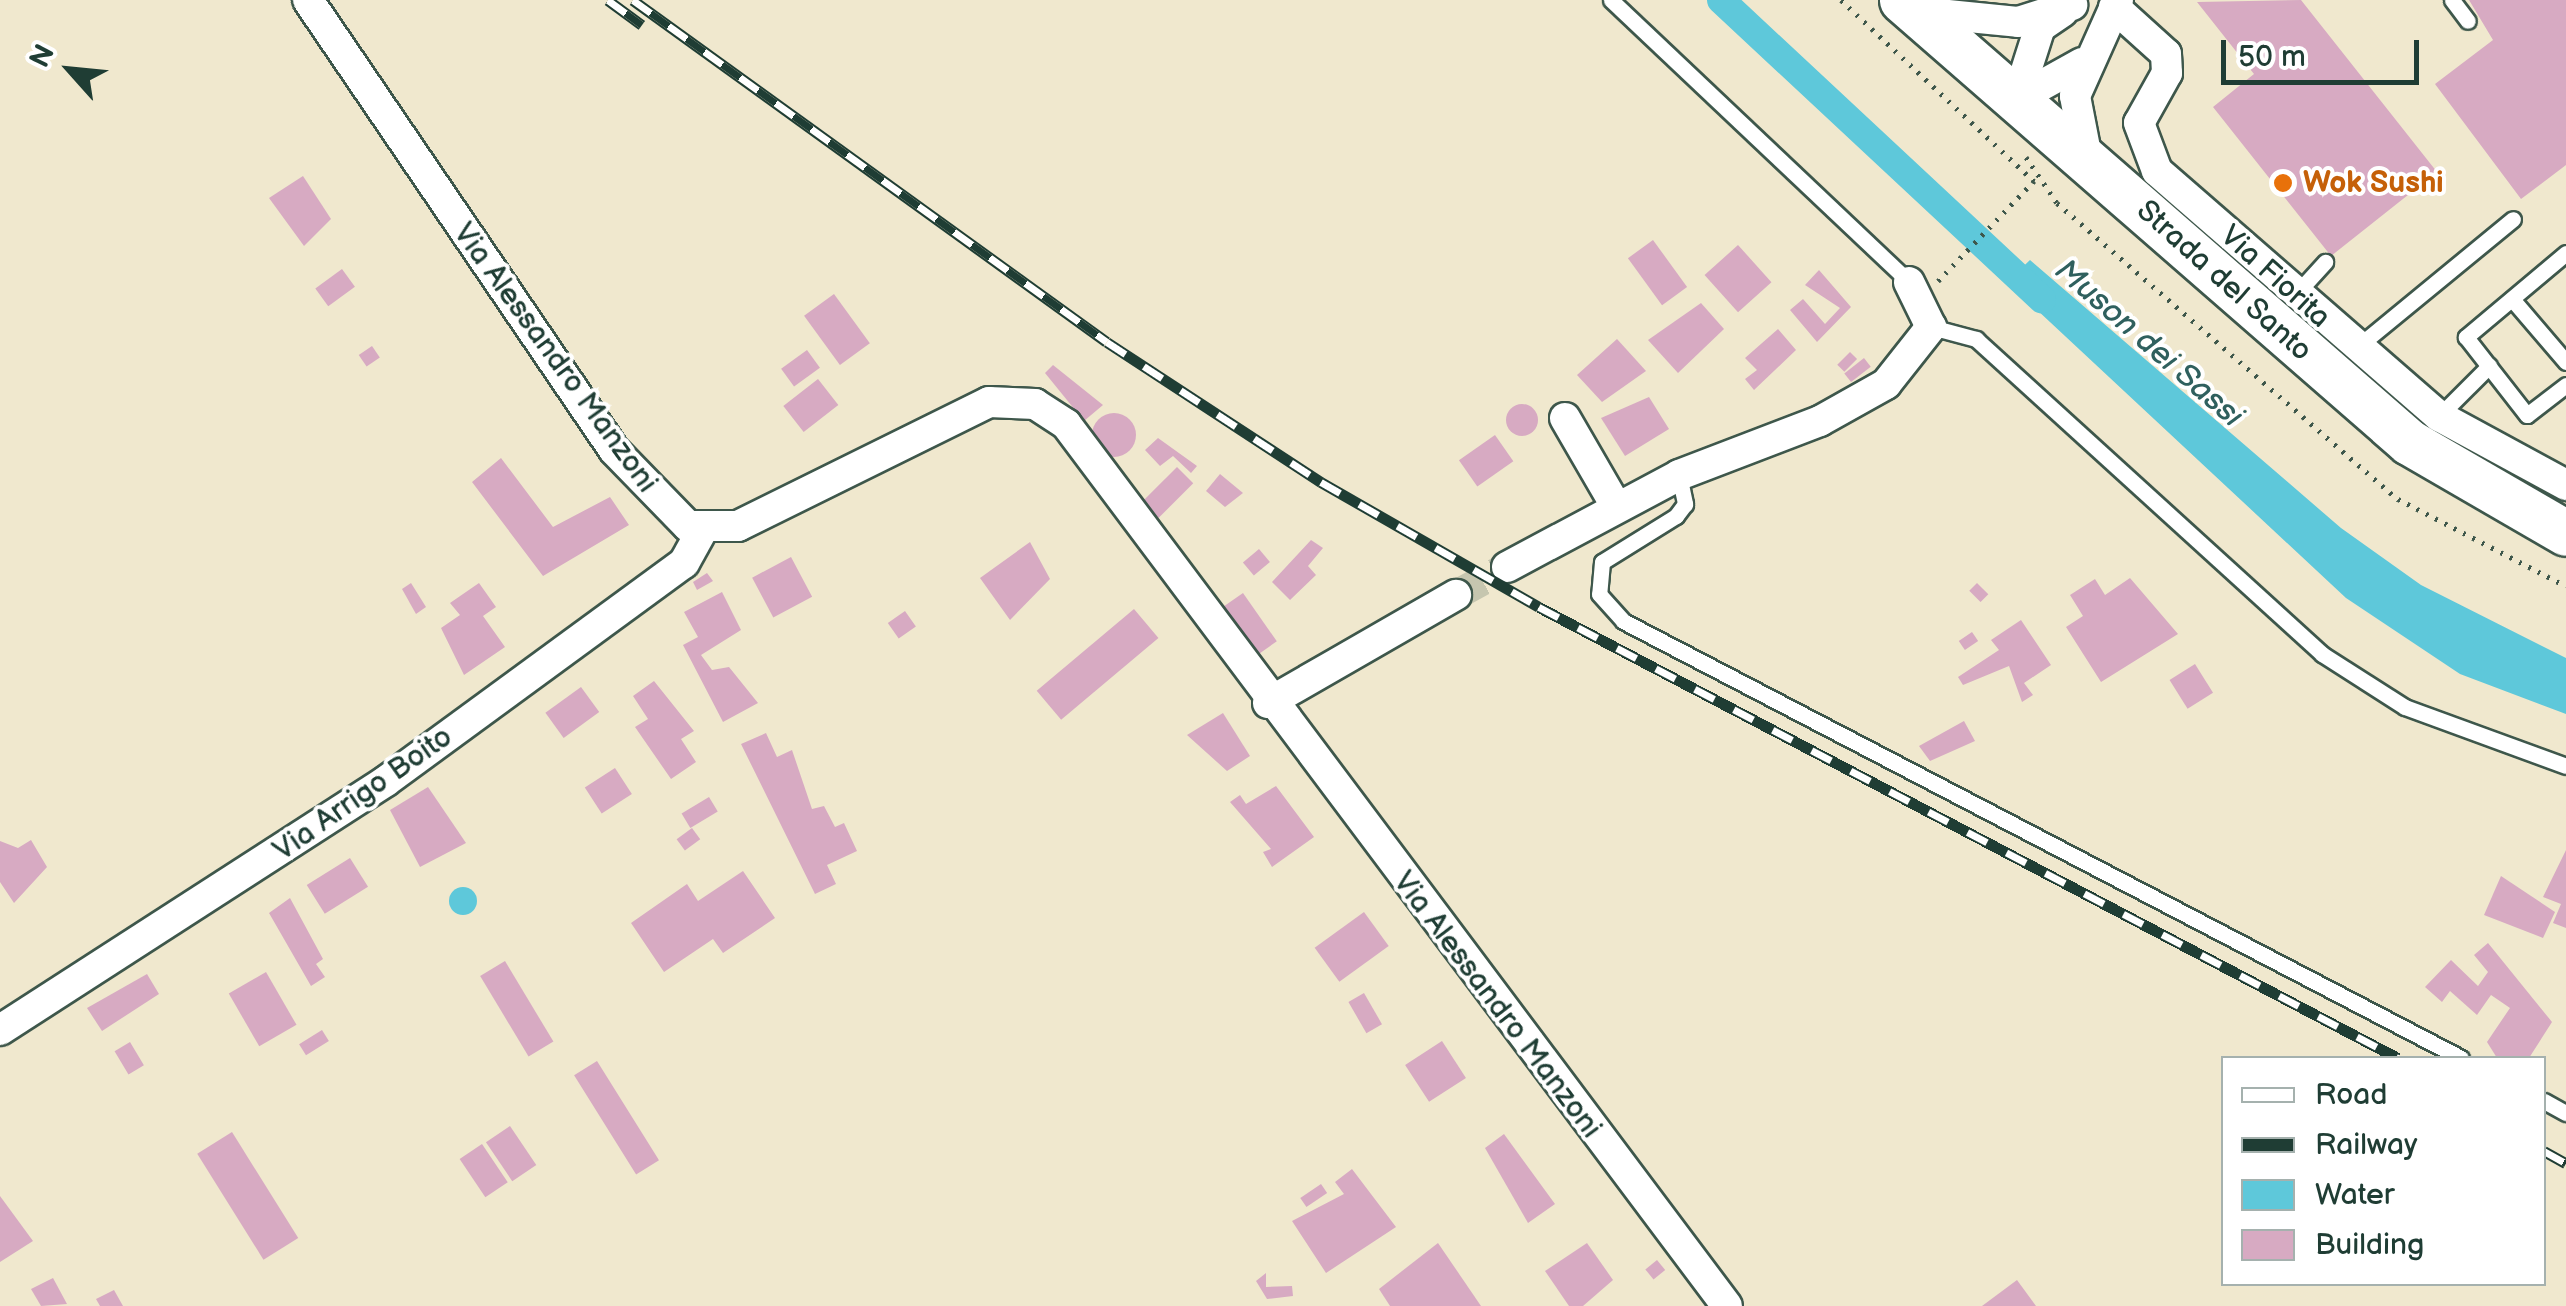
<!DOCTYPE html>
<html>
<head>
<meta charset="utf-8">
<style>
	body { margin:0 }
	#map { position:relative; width:2566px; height:1306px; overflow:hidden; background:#f0e8ce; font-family:"Balsamiq Sans",sans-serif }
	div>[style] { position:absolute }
	.water>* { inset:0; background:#5ec8da }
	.round { border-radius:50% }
	.canal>* { height:28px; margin:-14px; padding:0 14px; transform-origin:14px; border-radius:14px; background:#5ec8da }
	.building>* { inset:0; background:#d7aac2; transform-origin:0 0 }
	.street-tunnel>* { height:30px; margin-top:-15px; transform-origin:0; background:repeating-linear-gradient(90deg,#c6c6af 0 30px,transparent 0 45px) }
	.path>* { height:5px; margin-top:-2.5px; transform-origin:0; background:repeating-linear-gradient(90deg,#3e574b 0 2.5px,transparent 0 10.5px) }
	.roads { filter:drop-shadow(2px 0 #3e574b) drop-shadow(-2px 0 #3e574b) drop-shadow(0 2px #3e574b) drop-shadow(0 -2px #3e574b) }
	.lane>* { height:15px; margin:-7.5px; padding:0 7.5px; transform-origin:7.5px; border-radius:7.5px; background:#fff }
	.street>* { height:30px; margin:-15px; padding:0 15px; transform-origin:15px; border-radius:15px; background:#fff }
	.secondary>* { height:45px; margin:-22.5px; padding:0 22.5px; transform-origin:22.5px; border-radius:22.5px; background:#fff }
	.rail>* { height:11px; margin-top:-5.5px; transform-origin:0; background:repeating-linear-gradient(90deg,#fff 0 22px,#1f3d34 0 44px); box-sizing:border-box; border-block:2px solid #1f3d34 }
	.dots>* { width:28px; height:28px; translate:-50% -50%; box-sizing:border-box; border:5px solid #fff; border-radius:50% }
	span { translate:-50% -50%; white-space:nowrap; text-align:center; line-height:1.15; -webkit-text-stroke:8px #fff; paint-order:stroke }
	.food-label { font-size:30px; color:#c56008; font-weight:700 }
	.left { translate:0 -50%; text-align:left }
	.street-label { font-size:30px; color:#1f3d34 }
	.water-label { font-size:32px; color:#2f605e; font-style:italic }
	.legend { position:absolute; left:2221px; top:1056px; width:325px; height:230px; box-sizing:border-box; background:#fff; border:2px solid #a5b1ae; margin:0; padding:12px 18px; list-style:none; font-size:30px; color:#1f3d34 }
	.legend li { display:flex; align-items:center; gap:20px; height:50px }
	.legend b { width:50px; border:2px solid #a5b1ae }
	.north { position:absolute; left:20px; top:20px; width:100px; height:100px; -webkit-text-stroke:8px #fff; paint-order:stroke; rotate:297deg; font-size:28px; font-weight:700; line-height:40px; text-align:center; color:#1f3d34 }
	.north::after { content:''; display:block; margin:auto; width:35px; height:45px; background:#1f3d34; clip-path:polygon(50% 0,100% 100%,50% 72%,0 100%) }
	.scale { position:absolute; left:2221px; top:40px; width:198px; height:45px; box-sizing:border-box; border:5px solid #1f3d34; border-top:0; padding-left:12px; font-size:30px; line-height:35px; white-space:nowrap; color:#1f3d34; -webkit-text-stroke:8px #fff; paint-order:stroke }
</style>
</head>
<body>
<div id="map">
	<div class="water">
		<div style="clip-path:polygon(2030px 260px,2341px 528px,2421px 585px,2566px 658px,2566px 714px,2460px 674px,2346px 598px,2007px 282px)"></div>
		<div class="round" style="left:449px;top:887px;width:28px;height:28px"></div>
	</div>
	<div class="canal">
		<div style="left:1721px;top:0;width:439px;rotate:43deg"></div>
	</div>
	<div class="building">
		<div style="clip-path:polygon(2301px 0,2437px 172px,2331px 256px,2213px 107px,2254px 74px,2197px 2px)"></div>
		<div style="clip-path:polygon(2469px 0,2566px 0,2566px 165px,2521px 199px,2435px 84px,2493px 40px)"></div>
		<div style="clip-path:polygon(303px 176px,331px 219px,304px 246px,269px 198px)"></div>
		<div style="left:1653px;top:240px;width:58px;height:31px;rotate:54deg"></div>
		<div style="left:1738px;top:245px;width:50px;height:45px;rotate:48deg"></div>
		<div style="left:342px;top:269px;width:22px;height:33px;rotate:54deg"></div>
		<div style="clip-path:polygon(1819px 270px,1851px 307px,1817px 342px,1790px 310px,1803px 299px,1825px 324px,1840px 308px,1805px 285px)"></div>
		<div style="left:834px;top:294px;width:61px;height:37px;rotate:54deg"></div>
		<div style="clip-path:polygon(1701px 303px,1724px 329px,1678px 373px,1648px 340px)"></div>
		<div style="clip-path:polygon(1778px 329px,1796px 350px,1754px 390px,1745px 379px,1757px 370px,1745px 358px)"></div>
		<div style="clip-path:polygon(1617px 339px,1646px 371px,1602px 402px,1577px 375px)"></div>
		<div style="left:372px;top:346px;width:14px;height:16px;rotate:56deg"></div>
		<div style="left:807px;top:350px;width:22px;height:32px;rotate:54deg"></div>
		<div style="left:1850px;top:352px;width:10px;height:18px;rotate:45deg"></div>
		<div style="left:1864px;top:358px;width:11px;height:25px;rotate:52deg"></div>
		<div style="clip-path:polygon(1053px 365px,1103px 405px,1084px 421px,1045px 373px)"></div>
		<div style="left:818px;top:379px;width:33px;height:44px;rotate:52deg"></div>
		<div style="clip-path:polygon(1649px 397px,1669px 429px,1625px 456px,1601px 418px)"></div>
		<div class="round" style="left:1506px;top:404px;width:32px;height:32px"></div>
		<div class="round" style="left:1092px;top:413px;width:44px;height:44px"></div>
		<div style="left:1495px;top:435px;width:32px;height:44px;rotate:55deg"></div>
		<div style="clip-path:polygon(1158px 438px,1197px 466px,1191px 473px,1173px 456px,1160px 466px,1145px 450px)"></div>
		<div style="clip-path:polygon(501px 458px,553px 527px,610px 497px,629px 525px,543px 576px,472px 482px)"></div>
		<div style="left:1177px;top:467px;width:23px;height:56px;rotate:45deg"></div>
		<div style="clip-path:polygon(1220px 474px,1243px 493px,1225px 507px,1206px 491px)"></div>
		<div style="clip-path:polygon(1311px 540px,1323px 548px,1308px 566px,1316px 575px,1290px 600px,1272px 582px)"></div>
		<div style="clip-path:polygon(1030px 542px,1050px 579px,1010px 620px,980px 578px)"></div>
		<div style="left:1259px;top:549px;width:17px;height:21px;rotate:50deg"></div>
		<div style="left:791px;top:557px;width:45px;height:44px;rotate:62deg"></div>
		<div style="clip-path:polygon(707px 573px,713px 581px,697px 590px,693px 582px)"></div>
		<div style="clip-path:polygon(2130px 578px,2178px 634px,2101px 682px,2066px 627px,2083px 616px,2070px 595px,2095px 579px,2105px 595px)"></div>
		<div style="clip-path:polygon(411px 583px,426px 607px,416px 614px,402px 589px)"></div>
		<div style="clip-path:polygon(479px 583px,496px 607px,483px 616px,505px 647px,464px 675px,441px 628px,460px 615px,450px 603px)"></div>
		<div style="left:1977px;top:583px;width:16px;height:11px;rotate:45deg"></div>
		<div style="clip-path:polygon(722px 592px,741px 630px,701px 655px,712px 670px,729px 667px,758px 703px,723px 722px,683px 645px,698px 637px,684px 612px)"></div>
		<div style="left:1243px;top:593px;width:59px;height:39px;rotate:55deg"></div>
		<div style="left:1134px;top:609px;width:38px;height:127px;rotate:50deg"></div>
		<div style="left:905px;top:611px;width:19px;height:21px;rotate:55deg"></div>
		<div style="clip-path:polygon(2021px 620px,2051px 665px,2024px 683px,2033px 695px,2022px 702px,2009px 666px,1963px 685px,1958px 677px,1999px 650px,1991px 640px)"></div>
		<div style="left:1972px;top:632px;width:11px;height:16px;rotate:56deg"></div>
		<div style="left:2195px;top:664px;width:34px;height:30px;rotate:58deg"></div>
		<div style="clip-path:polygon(654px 681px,694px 731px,681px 739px,696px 762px,671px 779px,635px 727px,648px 719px,633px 696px)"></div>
		<div style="left:581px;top:687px;width:31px;height:44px;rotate:54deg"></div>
		<div style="clip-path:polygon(1223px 713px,1250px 756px,1227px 771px,1187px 735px)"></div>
		<div style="clip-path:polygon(1964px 721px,1975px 741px,1930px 761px,1919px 746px)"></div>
		<div style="clip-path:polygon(766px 733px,777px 757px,792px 750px,812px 809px,824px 806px,835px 827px,844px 823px,857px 851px,827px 865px,836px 884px,815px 894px,741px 744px)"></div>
		<div style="left:615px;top:768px;width:31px;height:36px;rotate:57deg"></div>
		<div style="clip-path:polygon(1276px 786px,1314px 837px,1272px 867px,1263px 852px,1271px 849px,1230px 802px,1240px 795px,1246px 804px)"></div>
		<div style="clip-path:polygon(428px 787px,466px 843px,420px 867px,390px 810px)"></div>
		<div style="left:709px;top:797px;width:17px;height:32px;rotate:59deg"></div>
		<div style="left:692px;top:828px;width:14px;height:19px;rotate:54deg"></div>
		<div style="clip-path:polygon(31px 840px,47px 867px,14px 903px,0 882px,0 841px,18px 848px)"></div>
		<div style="clip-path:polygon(2566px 850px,2566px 928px,2553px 923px,2561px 904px,2543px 897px)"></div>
		<div style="left:350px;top:858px;width:34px;height:51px;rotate:58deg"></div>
		<div style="clip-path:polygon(743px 871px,775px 918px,723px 953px,713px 939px,664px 972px,631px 923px,687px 884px,698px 901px)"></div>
		<div style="clip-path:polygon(2501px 876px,2555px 912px,2543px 938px,2484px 915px)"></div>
		<div style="clip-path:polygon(290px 898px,323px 959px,316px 964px,325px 977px,311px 986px,269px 913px)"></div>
		<div style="left:1364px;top:912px;width:42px;height:61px;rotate:54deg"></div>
		<div style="clip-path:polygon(2488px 943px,2552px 1022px,2529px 1058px,2497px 1058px,2487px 1042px,2510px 1008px,2491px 995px,2477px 1015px,2450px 991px,2442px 1002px,2425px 987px,2451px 960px,2478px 986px,2488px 972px,2474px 955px)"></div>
		<div style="left:505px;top:961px;width:94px;height:29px;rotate:59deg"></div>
		<div style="left:266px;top:972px;width:61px;height:43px;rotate:60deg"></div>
		<div style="clip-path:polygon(147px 974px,159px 994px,102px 1031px,87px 1008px)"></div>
		<div style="left:1364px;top:993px;width:36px;height:18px;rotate:60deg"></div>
		<div style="left:322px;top:1030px;width:13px;height:27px;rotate:58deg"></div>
		<div style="left:1442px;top:1041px;width:44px;height:44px;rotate:57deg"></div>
		<div style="left:130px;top:1042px;width:27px;height:18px;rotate:59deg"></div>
		<div style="left:597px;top:1061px;width:117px;height:27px;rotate:58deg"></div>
		<div style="left:510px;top:1126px;width:47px;height:29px;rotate:56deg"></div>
		<div style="left:232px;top:1132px;width:125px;height:41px;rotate:58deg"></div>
		<div style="clip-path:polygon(1504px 1134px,1555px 1204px,1528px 1223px,1485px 1148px)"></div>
		<div style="left:482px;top:1144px;width:46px;height:27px;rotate:56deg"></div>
		<div style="clip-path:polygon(1352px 1169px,1396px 1227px,1326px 1273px,1292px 1221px,1344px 1194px,1335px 1182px)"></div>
		<div style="left:1321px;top:1184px;width:11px;height:25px;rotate:56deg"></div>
		<div style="clip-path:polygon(0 1196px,33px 1241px,0 1262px)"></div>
		<div style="clip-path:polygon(1438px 1243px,1481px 1306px,1390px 1306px,1379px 1289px)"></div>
		<div style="clip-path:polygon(1587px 1243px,1613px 1280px,1583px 1306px,1569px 1306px,1545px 1271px)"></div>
		<div style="left:1657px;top:1260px;width:13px;height:15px;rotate:51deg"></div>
		<div style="clip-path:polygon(1266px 1273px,1266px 1287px,1292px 1286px,1293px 1296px,1267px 1299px,1256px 1281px)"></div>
		<div style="clip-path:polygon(53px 1278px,67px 1304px,41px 1306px,31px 1289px)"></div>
		<div style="clip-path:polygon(2017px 1280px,2036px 1306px,1982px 1306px)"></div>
		<div style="clip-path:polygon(114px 1290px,123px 1306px,100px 1306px,96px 1299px)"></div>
	</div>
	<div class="street-tunnel">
		<div style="left:1456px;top:595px;width:58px;rotate:-28.8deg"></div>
	</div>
	<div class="path">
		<div style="left:1841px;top:0;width:265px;rotate:43.2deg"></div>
		<div style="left:2026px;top:157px;width:55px;rotate:56deg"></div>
		<div style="left:2057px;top:203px;width:452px;rotate:41deg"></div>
		<div style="left:2398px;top:499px;width:189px;rotate:27.4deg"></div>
		<div style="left:1938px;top:281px;width:139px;rotate:-46.2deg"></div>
	</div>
	<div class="roads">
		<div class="lane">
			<div style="left:1611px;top:0;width:410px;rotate:43.4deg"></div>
			<div style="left:2452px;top:0;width:26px;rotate:53deg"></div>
			<div style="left:2566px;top:253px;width:131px;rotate:140deg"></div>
			<div style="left:2466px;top:337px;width:99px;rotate:52deg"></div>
			<div style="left:2527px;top:415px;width:49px;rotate:-37.6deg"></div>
			<div style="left:2295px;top:295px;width:45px;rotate:-47.7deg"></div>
			<div style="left:2512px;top:299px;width:83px;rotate:49.4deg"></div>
			<div style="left:1931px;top:327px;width:47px;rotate:14.9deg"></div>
			<div style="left:1976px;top:339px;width:468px;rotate:42.3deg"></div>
			<div style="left:2322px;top:654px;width:98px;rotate:32.6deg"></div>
			<div style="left:2405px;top:707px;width:171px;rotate:20.1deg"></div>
			<div style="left:2356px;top:348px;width:203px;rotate:-39.4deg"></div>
			<div style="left:2439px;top:416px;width:71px;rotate:-45deg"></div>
			<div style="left:1679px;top:475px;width:30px;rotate:78deg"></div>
			<div style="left:1685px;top:504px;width:15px;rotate:127deg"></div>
			<div style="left:1676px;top:516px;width:87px;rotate:148.1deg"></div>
			<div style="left:1602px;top:562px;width:32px;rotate:95deg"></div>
			<div style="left:1599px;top:594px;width:36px;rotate:48deg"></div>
			<div style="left:1623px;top:621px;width:945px;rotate:27.54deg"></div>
			<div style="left:2544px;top:1101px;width:25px;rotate:29deg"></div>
		</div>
		<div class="street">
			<div style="left:308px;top:0;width:544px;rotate:55.78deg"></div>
			<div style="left:614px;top:450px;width:106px;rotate:45.8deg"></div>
			<div style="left:688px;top:526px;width:50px"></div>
			<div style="left:738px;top:526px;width:280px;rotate:-26.3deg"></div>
			<div style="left:989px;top:402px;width:46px;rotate:2.5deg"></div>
			<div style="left:1035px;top:404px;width:37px;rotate:33deg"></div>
			<div style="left:1066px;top:424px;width:1102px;rotate:53.15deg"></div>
			<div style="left:2114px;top:7px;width:70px;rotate:42.1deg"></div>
			<div style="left:2166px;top:54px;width:19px;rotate:87deg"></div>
			<div style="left:2167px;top:73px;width:57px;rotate:119.2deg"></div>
			<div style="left:2139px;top:123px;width:51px;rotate:69.4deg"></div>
			<div style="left:2157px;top:171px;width:374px;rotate:41deg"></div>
			<div style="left:2439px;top:416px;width:145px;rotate:28.5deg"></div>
			<div style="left:1918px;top:12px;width:100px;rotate:5.7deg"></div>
			<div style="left:2018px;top:22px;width:57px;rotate:-17.5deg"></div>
			<div style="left:2017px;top:99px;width:76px;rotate:-72.3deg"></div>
			<div style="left:2040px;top:27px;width:27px;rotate:-34deg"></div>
			<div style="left:2017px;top:99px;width:74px;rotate:-29deg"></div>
			<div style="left:2087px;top:158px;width:63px;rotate:-101deg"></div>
			<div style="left:2075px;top:96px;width:105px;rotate:-65.9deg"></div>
			<div style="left:1565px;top:418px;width:102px;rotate:59.9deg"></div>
			<div style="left:1507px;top:567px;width:195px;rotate:-28.1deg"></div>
			<div style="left:1679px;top:475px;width:151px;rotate:-21deg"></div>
			<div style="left:1820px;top:421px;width:76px;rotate:-29.3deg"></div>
			<div style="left:1886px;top:384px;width:73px;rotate:-51.7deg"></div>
			<div style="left:1931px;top:327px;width:50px;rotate:-116.1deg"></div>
			<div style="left:1268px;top:703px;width:217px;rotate:-29.9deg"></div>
			<div style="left:0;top:1030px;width:459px;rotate:-32.8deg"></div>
			<div style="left:386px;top:781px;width:369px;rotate:-36.2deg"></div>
			<div style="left:684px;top:563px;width:38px;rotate:-61deg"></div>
		</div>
		<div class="secondary">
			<div style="left:1902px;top:0;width:673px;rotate:41.08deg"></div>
			<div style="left:2409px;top:442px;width:181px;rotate:30.1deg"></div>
		</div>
	</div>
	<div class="rail">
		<div style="left:608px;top:0;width:42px;rotate:36.3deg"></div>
		<div style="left:633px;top:0;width:584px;rotate:35.81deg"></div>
		<div style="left:1107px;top:342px;width:256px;rotate:33.2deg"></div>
		<div style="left:1321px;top:482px;width:251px;rotate:29.8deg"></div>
		<div style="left:1539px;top:607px;width:970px;rotate:27.7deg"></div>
		<div style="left:2544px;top:1151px;width:25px;rotate:29deg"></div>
	</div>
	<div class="dots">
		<div style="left:2283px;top:183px;background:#e8710a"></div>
	</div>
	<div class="food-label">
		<span class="left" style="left:2303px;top:183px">Wok Sushi</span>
	</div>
	<div class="street-label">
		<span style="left:2275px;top:277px;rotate:42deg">Via Fiorita</span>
		<span style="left:2224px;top:281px;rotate:42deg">Strada del Santo</span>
		<span style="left:555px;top:358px;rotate:54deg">Via Alessandro Manzoni</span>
		<span style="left:363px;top:794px;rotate:-35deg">Via Arrigo Boito</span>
		<span style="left:1497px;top:1005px;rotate:53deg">Via Alessandro Manzoni</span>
	</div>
	<div class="water-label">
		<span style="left:2148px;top:344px;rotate:41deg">Muson dei Sassi</span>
	</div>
	<ul class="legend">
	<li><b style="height:12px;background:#fff"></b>Road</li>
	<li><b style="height:12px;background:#1f3d34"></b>Railway</li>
	<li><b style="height:28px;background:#5ec8da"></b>Water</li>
	<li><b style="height:28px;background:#d7aac2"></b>Building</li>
	</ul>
	<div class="north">N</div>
	<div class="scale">50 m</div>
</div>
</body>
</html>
